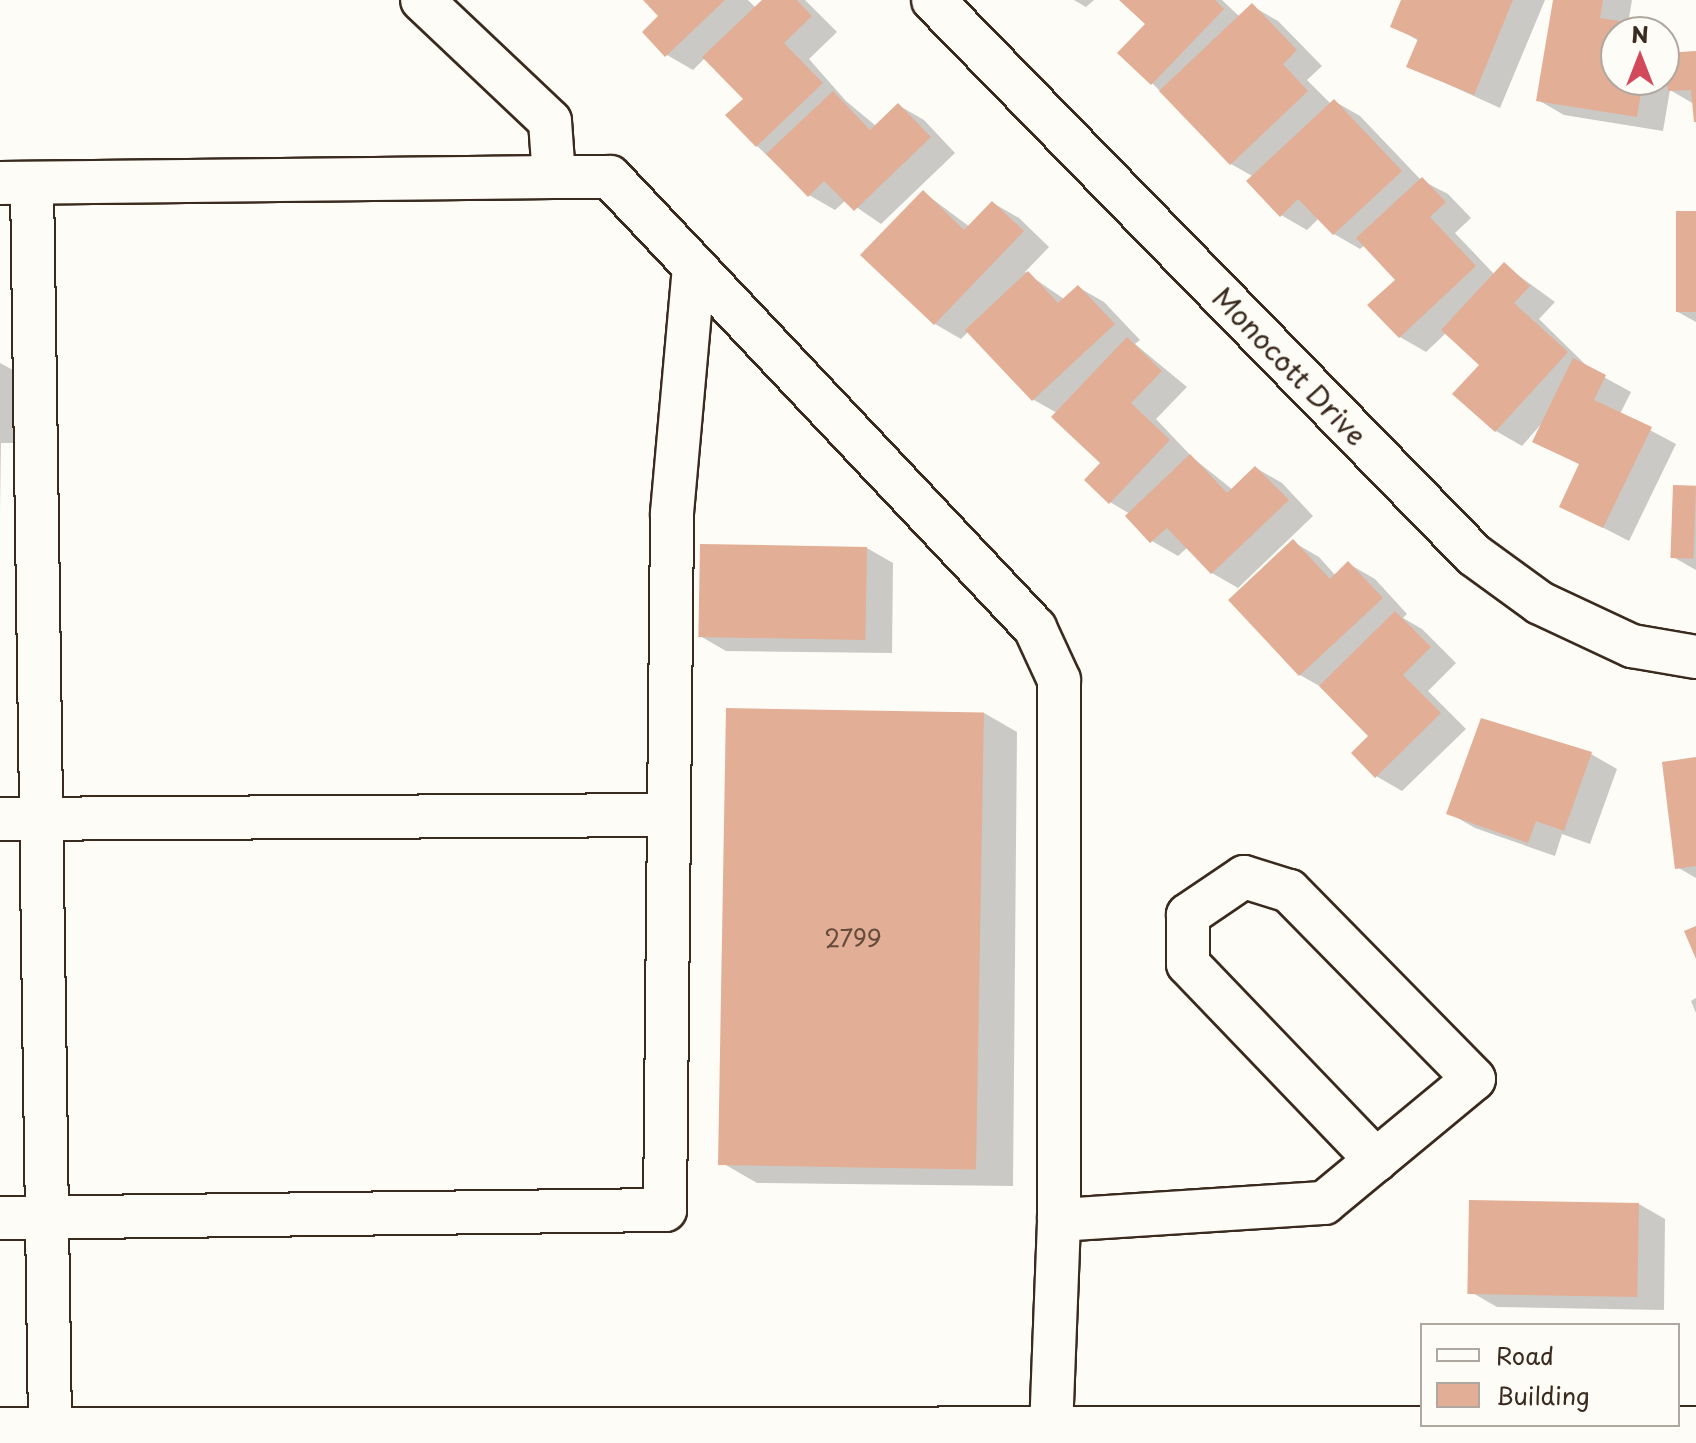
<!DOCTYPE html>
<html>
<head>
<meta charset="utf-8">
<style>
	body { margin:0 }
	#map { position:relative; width:1696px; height:1443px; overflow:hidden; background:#fdfcf7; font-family:"Playpen Sans",sans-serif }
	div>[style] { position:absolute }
	.shadow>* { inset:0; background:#0003 }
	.building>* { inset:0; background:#e2ae96; transform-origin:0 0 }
	.roads { filter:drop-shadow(2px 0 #3b2a1e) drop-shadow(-2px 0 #3b2a1e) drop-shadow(0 2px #3b2a1e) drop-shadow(0 -2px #3b2a1e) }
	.minor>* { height:42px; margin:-21px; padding:0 21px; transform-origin:21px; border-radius:21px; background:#fdfcf7 }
	.major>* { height:44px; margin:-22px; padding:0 22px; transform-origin:22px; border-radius:22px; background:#fdfcf7 }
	span { translate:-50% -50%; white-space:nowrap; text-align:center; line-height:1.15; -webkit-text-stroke:6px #fdfcf7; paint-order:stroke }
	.number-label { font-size:24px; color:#654b3c }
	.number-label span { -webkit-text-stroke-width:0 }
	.street-label { font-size:28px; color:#3b2a1e }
	.legend { position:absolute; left:1420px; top:1323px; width:260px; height:104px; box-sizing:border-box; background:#fdfcf7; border:2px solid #afa8a0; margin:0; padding:10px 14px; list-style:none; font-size:24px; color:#3b2a1e }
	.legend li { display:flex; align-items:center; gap:16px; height:40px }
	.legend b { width:40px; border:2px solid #afa8a0 }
	.north { position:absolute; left:1600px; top:16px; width:80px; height:80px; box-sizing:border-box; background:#fdfcf7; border:2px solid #afa8a0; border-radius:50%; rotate:0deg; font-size:22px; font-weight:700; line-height:32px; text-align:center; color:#3b2a1e }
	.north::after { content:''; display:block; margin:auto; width:28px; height:36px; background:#d1495b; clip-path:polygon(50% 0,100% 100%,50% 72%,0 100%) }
</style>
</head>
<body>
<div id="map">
	<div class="shadow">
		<div style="clip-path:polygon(646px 0,748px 0,756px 8px,765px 0,805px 0,837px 32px,809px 59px,846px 101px,876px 126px,898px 105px,924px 120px,955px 153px,881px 224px,846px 200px,835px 210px,809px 195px,757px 146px,746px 99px,706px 57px,693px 70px,667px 55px,661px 16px)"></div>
		<div style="clip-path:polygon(1074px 0,1094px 0,1086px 7px)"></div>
		<div style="clip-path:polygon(1122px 0,1222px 0,1240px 17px,1252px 6px,1278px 21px,1322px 66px,1307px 80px,1331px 104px,1334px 101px,1360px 116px,1421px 180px,1448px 194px,1471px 218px,1455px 233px,1495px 275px,1504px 265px,1555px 302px,1539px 319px,1591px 370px,1631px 392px,1620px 414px,1676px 444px,1629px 541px,1561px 506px,1581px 465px,1535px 441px,1542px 423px,1522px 446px,1496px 431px,1482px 365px,1446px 333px,1426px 352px,1400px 337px,1398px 280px,1365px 245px,1360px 249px,1334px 234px,1319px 218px,1307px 230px,1281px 215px,1254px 177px,1231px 164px,1152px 83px,1148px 24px)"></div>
		<div style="clip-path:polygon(1404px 0,1545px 0,1500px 108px,1408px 66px,1419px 41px,1393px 26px)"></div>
		<div style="clip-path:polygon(1555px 0,1632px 0,1628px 24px,1659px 32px,1616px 32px,1616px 80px,1664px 80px,1664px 35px,1678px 43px,1676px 54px,1696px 53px,1696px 125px,1694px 104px,1670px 90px,1663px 131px,1564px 115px,1538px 100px)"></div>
		<div style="clip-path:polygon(923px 192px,970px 227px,993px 203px,1019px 218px,1049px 247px,1025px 272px,1064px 299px,1078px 287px,1104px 302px,1140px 340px,1135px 344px,1187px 387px,1156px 419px,1193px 458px,1233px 490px,1256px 468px,1282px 483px,1313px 516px,1238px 588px,1212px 573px,1188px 547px,1178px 556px,1152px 541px,1130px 514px,1110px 502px,1103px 463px,1057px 413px,1034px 400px,969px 331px,961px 339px,935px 324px,863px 255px)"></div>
		<div style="clip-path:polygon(1696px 213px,1696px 322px,1676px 311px)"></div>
		<div style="clip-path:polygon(0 363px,28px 378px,27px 443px,1px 443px,0 513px)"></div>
		<div style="clip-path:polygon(1696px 488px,1696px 570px,1673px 557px)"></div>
		<div style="clip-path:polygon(1293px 542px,1319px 557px,1336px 576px,1349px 564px,1375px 579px,1407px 614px,1403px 618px,1422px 629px,1456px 663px,1428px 691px,1466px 729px,1402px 791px,1376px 776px,1371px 736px,1323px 688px,1300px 675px)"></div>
		<div style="clip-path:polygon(867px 548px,893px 563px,892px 653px,726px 651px,700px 636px)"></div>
		<div style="clip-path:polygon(984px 713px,1017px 732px,1013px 1186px,757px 1183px,724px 1164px)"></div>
		<div style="clip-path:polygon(1591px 754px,1617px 769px,1590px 844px,1562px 834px,1555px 856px,1475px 828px,1449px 813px)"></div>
		<div style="clip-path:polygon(1696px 759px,1696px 878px,1677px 867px)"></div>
		<div style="clip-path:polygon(1696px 998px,1696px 1013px,1691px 1001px)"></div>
		<div style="clip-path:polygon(1639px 1204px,1665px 1219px,1664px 1310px,1497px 1307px,1471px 1292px)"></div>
	</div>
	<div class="building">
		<div style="clip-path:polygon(643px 0,725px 0,665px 57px,642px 32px,658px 16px)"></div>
		<div style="clip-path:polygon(762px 0,797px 0,812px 16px,784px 43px,823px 83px,756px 147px,725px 115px,743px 99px,702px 57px)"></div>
		<div style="clip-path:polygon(1119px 0,1215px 0,1224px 9px,1151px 85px,1117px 53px,1145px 24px)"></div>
		<div style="clip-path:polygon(1401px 0,1513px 0,1474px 95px,1406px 67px,1418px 39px,1390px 27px)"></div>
		<div style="clip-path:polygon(1553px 0,1603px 0,1600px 18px,1653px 26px,1652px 32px,1616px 32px,1616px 80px,1643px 80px,1637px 117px,1536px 101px)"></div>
		<div style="clip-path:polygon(1252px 3px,1297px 50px,1283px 64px,1308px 91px,1230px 165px,1159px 91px)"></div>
		<div style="clip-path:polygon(1696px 51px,1696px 122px,1694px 122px,1691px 90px,1668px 91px,1664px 53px)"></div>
		<div style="clip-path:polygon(833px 91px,870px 130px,898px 103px,931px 137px,854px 211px,824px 181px,808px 197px,766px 154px)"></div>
		<div style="clip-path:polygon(1334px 99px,1402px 171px,1333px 235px,1298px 199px,1280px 217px,1246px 181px)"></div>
		<div style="clip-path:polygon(1422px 177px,1446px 202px,1430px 217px,1476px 266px,1399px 338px,1367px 305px,1395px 280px,1356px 238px)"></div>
		<div style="clip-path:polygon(923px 190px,964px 230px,992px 201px,1024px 231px,934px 325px,860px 255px)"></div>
		<div style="left:1676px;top:211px;width:20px;height:101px"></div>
		<div style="clip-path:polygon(1504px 262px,1530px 286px,1514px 303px,1568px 352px,1495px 432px,1452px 394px,1479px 365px,1441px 330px)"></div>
		<div style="clip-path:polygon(1028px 271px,1058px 303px,1078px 285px,1115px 324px,1032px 401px,965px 330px)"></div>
		<div style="clip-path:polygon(1127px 337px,1162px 371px,1131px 403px,1170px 440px,1109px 504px,1084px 480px,1100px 463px,1051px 417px)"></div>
		<div style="clip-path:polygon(1573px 358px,1606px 375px,1594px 400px,1652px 427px,1603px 528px,1559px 507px,1579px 464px,1532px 442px)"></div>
		<div style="clip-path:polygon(1190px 454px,1227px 493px,1255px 466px,1289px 500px,1211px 574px,1167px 528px,1150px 543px,1125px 516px)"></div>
		<div style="left:1673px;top:485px;width:23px;height:73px;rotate:2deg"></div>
		<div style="clip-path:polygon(1293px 539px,1330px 579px,1348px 561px,1383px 598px,1299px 676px,1228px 600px)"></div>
		<div style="left:700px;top:544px;width:167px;height:93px;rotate:1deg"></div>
		<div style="clip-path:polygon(1395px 611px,1431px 647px,1403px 675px,1441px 713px,1375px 778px,1351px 753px,1368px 736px,1319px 686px)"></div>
		<div style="left:726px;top:708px;width:258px;height:457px;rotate:1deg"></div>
		<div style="clip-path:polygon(1481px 718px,1592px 752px,1564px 831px,1536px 821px,1528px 843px,1446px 814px)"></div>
		<div style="clip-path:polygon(1696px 757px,1696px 866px,1675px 869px,1662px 762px)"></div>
		<div style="clip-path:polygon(1696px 926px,1696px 959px,1684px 931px)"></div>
		<div style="left:1469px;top:1200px;width:170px;height:94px;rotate:1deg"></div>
	</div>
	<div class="roads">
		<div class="minor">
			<div style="left:933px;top:0;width:775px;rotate:45.73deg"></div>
			<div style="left:1474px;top:555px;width:82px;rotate:36deg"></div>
			<div style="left:1540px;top:603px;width:102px;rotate:25.1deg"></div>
			<div style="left:1632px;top:646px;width:65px;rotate:9.8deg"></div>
			<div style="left:554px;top:177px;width:56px"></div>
			<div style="left:610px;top:177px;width:620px;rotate:46.7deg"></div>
			<div style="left:1035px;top:628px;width:57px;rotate:65.2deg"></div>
			<div style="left:1059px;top:680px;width:540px;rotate:90deg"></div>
			<div style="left:1059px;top:1220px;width:266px;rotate:-3.7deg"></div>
			<div style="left:1324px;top:1203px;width:67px;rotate:-39.6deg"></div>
			<div style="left:1376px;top:1160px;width:127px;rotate:-39.6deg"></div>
			<div style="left:1474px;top:1079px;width:264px;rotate:-134.5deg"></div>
			<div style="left:1289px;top:891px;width:47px;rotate:-162.7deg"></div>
			<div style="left:1244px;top:877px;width:68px;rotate:145.8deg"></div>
			<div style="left:1188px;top:915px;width:49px;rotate:90deg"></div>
			<div style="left:1188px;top:964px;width:272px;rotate:46.2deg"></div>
			<div style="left:0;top:183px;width:554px;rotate:-0.62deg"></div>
			<div style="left:554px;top:177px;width:56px;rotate:-94.1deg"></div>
			<div style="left:550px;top:121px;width:176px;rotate:-136.6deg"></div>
			<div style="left:32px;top:183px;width:1247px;rotate:89.17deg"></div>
			<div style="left:0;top:819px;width:669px;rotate:-0.34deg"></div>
			<div style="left:0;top:1218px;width:665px;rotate:-0.69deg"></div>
			<div style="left:665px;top:1210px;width:697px;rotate:-89.42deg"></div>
			<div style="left:672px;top:513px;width:247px;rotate:-84.9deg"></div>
			<div style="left:1051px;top:1430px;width:210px;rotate:-87.8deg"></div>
		</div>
		<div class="major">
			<div style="left:0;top:1430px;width:1696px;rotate:-0.03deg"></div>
		</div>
	</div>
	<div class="number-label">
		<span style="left:853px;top:938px">2799</span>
	</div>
	<div class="street-label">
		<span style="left:1290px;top:366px;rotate:46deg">Monocott Drive</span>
	</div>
	<ul class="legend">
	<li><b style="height:10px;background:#fdfcf7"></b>Road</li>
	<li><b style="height:22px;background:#e2ae96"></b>Building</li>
	</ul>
	<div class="north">N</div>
</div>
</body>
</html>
